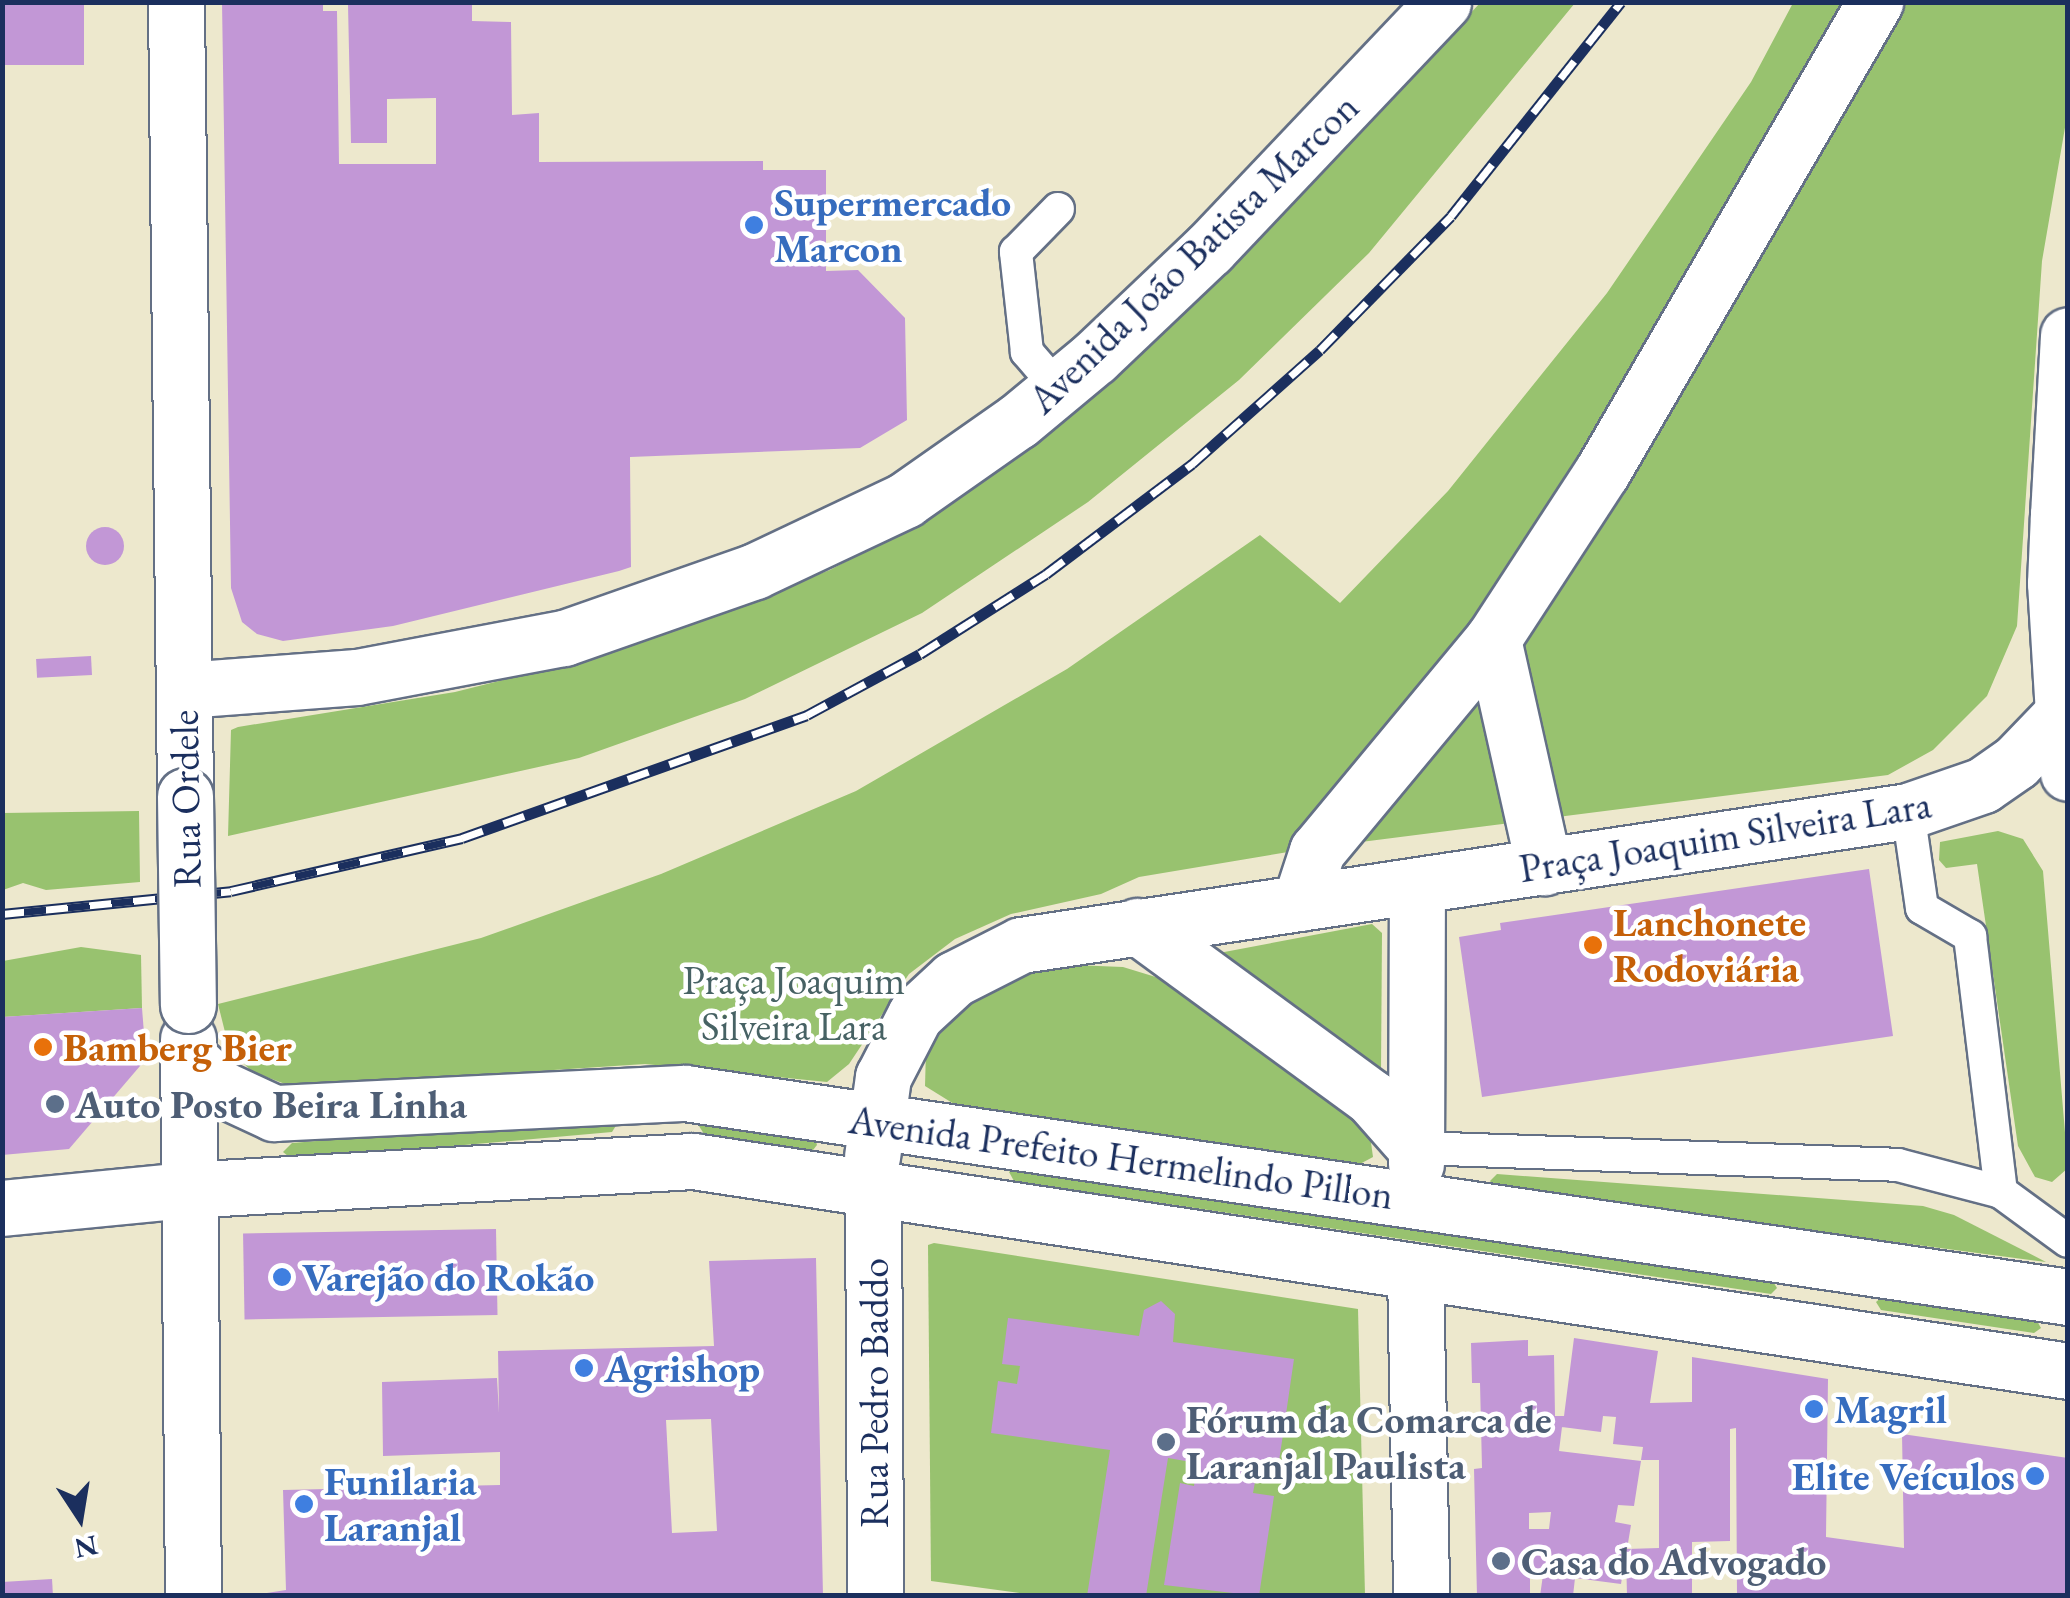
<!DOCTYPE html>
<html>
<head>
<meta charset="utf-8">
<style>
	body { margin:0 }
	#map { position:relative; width:2070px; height:1598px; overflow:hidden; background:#ede8cd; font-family:"EB Garamond",serif }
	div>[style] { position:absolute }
	.green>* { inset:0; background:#98c26f }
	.building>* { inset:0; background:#c297d6; transform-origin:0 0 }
	.round { border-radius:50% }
	.roads { filter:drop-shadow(2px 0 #647085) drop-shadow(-2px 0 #647085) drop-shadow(0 2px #647085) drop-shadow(0 -2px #647085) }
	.lane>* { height:32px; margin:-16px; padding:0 16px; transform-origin:16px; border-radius:16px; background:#fff }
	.street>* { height:55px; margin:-27.5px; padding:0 27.5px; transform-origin:27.5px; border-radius:27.5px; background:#fff }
	.secondary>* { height:55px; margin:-27.5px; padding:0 27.5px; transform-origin:27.5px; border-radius:27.5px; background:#fff }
	.rail>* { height:11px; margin-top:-5.5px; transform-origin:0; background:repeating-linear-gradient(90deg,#fff 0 22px,#1b2f5e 0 44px); box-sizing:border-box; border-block:2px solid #1b2f5e }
	.bridges { filter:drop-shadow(2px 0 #647085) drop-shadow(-2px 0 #647085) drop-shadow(0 2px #647085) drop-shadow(0 -2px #647085) }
	.secondary-bridge>* { height:55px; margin:-27.5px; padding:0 27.5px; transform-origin:27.5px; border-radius:27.5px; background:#fff }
	.dots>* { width:28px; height:28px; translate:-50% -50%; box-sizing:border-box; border:5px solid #fff; border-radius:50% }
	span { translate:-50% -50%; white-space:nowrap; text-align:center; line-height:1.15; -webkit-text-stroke:9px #fff; paint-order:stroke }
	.shop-label { font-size:40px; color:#366cbe; font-weight:700 }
	.left { translate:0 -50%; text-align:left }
	.right { translate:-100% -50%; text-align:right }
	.street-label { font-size:40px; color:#1b2f5e }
	.food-label { font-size:40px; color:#c56008; font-weight:700 }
	.park-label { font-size:40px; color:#476264 }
	.service-label { font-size:40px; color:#4e5e75; font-weight:700 }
	.frame { position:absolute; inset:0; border:5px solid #1b2f5e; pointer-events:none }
	.north { position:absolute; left:30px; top:1468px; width:100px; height:100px; -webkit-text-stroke:8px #fff; paint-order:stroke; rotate:168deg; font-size:28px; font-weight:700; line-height:40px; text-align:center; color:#1b2f5e }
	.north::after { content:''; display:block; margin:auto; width:35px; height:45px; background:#1b2f5e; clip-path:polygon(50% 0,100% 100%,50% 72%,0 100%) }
</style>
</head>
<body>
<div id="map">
	<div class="green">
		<div style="clip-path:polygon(1480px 3px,1575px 3px,1369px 253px,1239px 380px,1088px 502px,922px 613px,745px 699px,579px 758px,228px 836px,231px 730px,238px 727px,455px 692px,596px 657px,830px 570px,955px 502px,1043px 440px,1233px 267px)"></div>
		<div style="clip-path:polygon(1793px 3px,2067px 3px,2067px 116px,2042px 261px,2017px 626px,1987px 696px,1933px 750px,1888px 775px,1306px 849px,1139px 877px,1101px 894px,1011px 914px,955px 939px,909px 974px,849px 1064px,827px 1082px,645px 1064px,293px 1087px,251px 1071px,229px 1048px,218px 1004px,481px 938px,661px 874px,856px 791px,1067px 669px,1260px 535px,1340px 603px,1448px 491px,1607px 293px,1751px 82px)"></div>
		<div style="clip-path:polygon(139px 811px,140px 882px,46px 890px,23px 883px,3px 890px,3px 813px)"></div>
		<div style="clip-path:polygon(1998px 831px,2023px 839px,2043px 871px,2068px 1168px,2052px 1182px,2035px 1177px,2018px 1146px,1977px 864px,1946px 868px,1939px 860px,1940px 842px)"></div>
		<div style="clip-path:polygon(1372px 924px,1382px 933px,1381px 1071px,1219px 953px)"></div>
		<div style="clip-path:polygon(81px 947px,141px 955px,142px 1008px,3px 1017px,3px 961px)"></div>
		<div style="clip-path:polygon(1073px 965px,1123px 967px,1172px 982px,1368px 1121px,1373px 1157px,1358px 1165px,954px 1104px,925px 1086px,926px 1050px,968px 1002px,1027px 972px)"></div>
		<div style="clip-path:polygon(610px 1117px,617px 1124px,612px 1132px,293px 1160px,283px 1152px,292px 1143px)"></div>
		<div style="clip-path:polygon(705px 1120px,815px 1138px,817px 1145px,813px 1150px,704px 1134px,699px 1126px)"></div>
		<div style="clip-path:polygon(1016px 1166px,1772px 1280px,1777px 1288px,1771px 1294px,1014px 1181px,1009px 1172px)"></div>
		<div style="clip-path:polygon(1497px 1174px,1923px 1206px,1954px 1215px,2046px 1262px,1496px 1189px,1490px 1181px)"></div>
		<div style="clip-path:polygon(934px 1243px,1358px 1309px,1365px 1595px,1042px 1596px,931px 1581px,928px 1245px)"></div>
		<div style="clip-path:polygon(1883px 1296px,2036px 1319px,2041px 1328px,2034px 1333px,1881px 1310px,1876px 1302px)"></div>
	</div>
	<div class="building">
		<div style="left:2px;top:2px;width:82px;height:63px"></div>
		<div style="clip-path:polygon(222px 2px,323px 2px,323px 11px,337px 11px,339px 164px,436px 164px,436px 98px,387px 99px,387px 143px,351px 143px,348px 5px,472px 4px,472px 21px,511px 22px,512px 115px,539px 113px,539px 162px,763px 161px,763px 170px,826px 170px,826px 271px,858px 270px,905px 318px,907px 420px,860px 448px,630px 457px,631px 567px,619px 571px,393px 626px,283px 641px,257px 634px,242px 622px,231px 588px)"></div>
		<div class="round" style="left:86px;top:527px;width:38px;height:38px"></div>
		<div style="left:91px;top:656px;width:19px;height:55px;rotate:87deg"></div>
		<div style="clip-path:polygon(1869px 869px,1893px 1036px,1482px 1097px,1459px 937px,1501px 930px,1500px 923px)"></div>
		<div style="clip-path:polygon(142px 1008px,146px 1059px,69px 1149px,2px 1155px,2px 1017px)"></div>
		<div style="left:496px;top:1229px;width:86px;height:253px;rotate:89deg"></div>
		<div style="clip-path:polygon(evenodd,816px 1258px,823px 1596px,247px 1596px,286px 1590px,283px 1490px,500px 1485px,500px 1452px,383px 1456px,382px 1382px,497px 1378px,499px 1413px,498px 1351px,714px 1346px,709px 1261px,816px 1258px,711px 1419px,717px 1531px,672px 1533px,666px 1420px,711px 1419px)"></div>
		<div style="clip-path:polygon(1161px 1301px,1175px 1314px,1173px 1342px,1294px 1359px,1286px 1414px,1278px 1413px,1276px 1427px,1284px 1428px,1277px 1474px,1257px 1471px,1253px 1493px,1274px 1496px,1259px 1596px,1164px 1585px,1180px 1483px,1194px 1486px,1197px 1463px,1168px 1458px,1146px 1596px,1087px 1596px,1110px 1450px,991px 1433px,998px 1381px,1017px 1384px,1020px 1366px,1002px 1364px,1008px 1318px,1139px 1336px,1144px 1310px)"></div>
		<div style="clip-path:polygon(evenodd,1574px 1338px,1658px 1351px,1650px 1403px,1692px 1402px,1692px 1357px,1828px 1379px,1826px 1537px,1904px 1548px,1902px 1434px,2068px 1458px,2068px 1596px,1737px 1596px,1736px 1428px,1730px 1429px,1730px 1541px,1692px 1542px,1692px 1596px,1627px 1596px,1626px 1553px,1621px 1584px,1575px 1578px,1573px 1596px,1540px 1596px,1543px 1575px,1530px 1576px,1530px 1596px,1477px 1596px,1474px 1469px,1482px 1468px,1480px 1383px,1472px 1383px,1471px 1343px,1528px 1340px,1528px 1356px,1554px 1355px,1555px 1416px,1564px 1416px,1574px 1338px,1603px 1416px,1616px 1417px,1613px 1444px,1643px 1447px,1641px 1460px,1659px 1460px,1659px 1548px,1627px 1549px,1631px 1525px,1615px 1522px,1618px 1505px,1634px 1506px,1641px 1461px,1559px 1451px,1562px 1427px,1601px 1432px,1603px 1416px,1574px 1338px,1551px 1512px,1549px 1529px,1529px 1529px,1529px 1513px,1551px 1512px)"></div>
		<div style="clip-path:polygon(52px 1579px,53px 1596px,2px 1596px,2px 1582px)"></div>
	</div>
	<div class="roads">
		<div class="lane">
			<div style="left:1058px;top:388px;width:48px;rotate:-130.7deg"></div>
			<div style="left:1027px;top:352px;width:101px;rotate:-96.3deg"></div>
			<div style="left:1016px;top:252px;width:60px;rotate:-45.7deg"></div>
			<div style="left:1908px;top:811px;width:98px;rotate:81.8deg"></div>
			<div style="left:1922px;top:908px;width:56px;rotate:30.3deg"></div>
			<div style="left:1970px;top:936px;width:258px;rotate:83.1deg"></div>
			<div style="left:1416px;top:1148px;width:482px;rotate:2deg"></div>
			<div style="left:1898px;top:1165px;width:106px;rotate:14.7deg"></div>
			<div style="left:2001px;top:1192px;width:83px;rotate:36.2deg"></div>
		</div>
		<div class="street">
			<div style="left:2058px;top:515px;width:180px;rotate:-86.8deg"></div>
			<div style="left:1493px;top:639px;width:234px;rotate:77.4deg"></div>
			<div style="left:2063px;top:713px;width:60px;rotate:85.2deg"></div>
			<div style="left:1300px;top:903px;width:55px;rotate:-71.9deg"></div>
			<div style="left:1317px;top:851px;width:276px;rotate:-50.3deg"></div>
			<div style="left:1493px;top:639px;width:199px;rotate:-56.9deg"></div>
			<div style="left:1602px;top:472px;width:544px;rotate:-59.85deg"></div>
			<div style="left:1137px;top:926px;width:291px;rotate:36.2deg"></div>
			<div style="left:1372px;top:1098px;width:67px;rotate:48.7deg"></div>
			<div style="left:1416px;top:1164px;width:277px;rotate:-89.8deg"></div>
			<div style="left:873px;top:1190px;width:406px;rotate:89.7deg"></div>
			<div style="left:1415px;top:1272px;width:324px;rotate:88.9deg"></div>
		</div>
		<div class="secondary">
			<div style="left:176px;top:2px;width:794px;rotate:89.35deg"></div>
			<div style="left:184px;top:690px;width:173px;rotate:-4.3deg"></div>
			<div style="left:357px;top:677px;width:211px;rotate:-10.7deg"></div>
			<div style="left:564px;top:638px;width:202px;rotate:-19.3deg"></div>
			<div style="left:755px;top:571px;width:166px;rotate:-25.3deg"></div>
			<div style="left:905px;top:500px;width:138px;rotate:-35deg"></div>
			<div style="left:1018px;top:421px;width:100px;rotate:-39.7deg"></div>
			<div style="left:1095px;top:357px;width:157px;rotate:-43.5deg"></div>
			<div style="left:1209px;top:249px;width:340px;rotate:-46.5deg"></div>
			<div style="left:188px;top:1039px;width:557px;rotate:89.49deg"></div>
			<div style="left:188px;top:1057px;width:45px;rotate:44.1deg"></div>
			<div style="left:220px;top:1088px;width:60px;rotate:24.8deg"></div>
			<div style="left:274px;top:1113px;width:411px;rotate:-2.8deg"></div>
			<div style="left:685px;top:1093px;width:1398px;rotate:8.39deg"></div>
			<div style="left:872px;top:1157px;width:81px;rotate:-82.2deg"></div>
			<div style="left:883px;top:1077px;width:70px;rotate:-62.7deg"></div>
			<div style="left:915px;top:1015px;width:53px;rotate:-42.7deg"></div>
			<div style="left:954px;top:979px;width:75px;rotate:-26.9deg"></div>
			<div style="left:1021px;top:945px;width:897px;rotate:-8.59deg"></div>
			<div style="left:1908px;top:811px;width:79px;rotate:-19.1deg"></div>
			<div style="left:1983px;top:785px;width:40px;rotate:-34.9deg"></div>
			<div style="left:2016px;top:762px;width:68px;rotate:-46.2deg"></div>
			<div style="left:2063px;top:713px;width:130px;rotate:-93.5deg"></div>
			<div style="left:2055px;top:583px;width:68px;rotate:-87.5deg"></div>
			<div style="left:2058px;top:515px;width:10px;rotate:-11deg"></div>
			<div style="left:2px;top:1208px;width:184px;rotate:-5.6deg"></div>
			<div style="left:185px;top:1190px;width:509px;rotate:-3.27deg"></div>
			<div style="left:693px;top:1161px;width:1391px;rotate:8.68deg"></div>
		</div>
	</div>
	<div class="rail">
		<div style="left:2px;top:914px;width:230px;rotate:-5.7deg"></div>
		<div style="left:231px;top:891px;width:237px;rotate:-12.9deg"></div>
		<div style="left:462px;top:838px;width:366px;rotate:-19.6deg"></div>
		<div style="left:807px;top:715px;width:128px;rotate:-28.4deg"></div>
		<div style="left:920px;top:654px;width:149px;rotate:-32.4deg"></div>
		<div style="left:1046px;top:574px;width:183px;rotate:-37deg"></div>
		<div style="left:1192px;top:464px;width:171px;rotate:-41.7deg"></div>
		<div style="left:1320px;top:350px;width:187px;rotate:-45.6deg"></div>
		<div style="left:1451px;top:216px;width:273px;rotate:-51.5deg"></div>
	</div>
	<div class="bridges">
		<div class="secondary-bridge">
			<div style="left:185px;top:796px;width:209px;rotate:89.2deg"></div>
		</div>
	</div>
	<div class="dots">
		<div style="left:754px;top:225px;background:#3f7fe0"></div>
		<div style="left:1593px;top:945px;background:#e8710a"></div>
		<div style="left:43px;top:1047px;background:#e8710a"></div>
		<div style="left:55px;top:1104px;background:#5c6f8a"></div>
		<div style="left:282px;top:1277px;background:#3f7fe0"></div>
		<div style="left:584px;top:1368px;background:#3f7fe0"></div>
		<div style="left:1814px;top:1409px;background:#3f7fe0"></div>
		<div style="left:1166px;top:1442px;background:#5c6f8a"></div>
		<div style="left:2035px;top:1476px;background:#3f7fe0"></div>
		<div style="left:304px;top:1504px;background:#3f7fe0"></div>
		<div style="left:1501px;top:1561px;background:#5c6f8a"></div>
	</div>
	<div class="shop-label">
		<span class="left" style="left:774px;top:225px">Supermercado<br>Marcon</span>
		<span class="left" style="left:302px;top:1277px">Varejão do Rokão</span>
		<span class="left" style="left:604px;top:1368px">Agrishop</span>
		<span class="left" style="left:1834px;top:1409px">Magril</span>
		<span class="right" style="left:2015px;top:1476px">Elite Veículos</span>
		<span class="left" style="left:324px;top:1504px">Funilaria<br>Laranjal</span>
	</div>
	<div class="street-label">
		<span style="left:1193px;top:253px;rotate:-44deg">Avenida João Batista Marcon</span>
		<span style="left:185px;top:799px;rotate:-91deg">Rua Ordele</span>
		<span style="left:1725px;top:836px;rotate:-9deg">Praça Joaquim Silveira Lara</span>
		<span style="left:1121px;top:1157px;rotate:8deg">Avenida Prefeito Hermelindo Pillon</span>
		<span style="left:874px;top:1393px;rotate:-90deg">Rua Pedro Baddo</span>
	</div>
	<div class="food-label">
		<span class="left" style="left:1613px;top:945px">Lanchonete<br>Rodoviária</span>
		<span class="left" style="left:63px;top:1047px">Bamberg Bier</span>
	</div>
	<div class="park-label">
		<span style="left:794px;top:1003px">Praça Joaquim<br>Silveira Lara</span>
	</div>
	<div class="service-label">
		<span class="left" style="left:75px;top:1104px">Auto Posto Beira Linha</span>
		<span class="left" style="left:1186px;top:1442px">Fórum da Comarca de<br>Laranjal Paulista</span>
		<span class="left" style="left:1521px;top:1561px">Casa do Advogado</span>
	</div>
	<div class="frame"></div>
	<div class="north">N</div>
</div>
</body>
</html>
